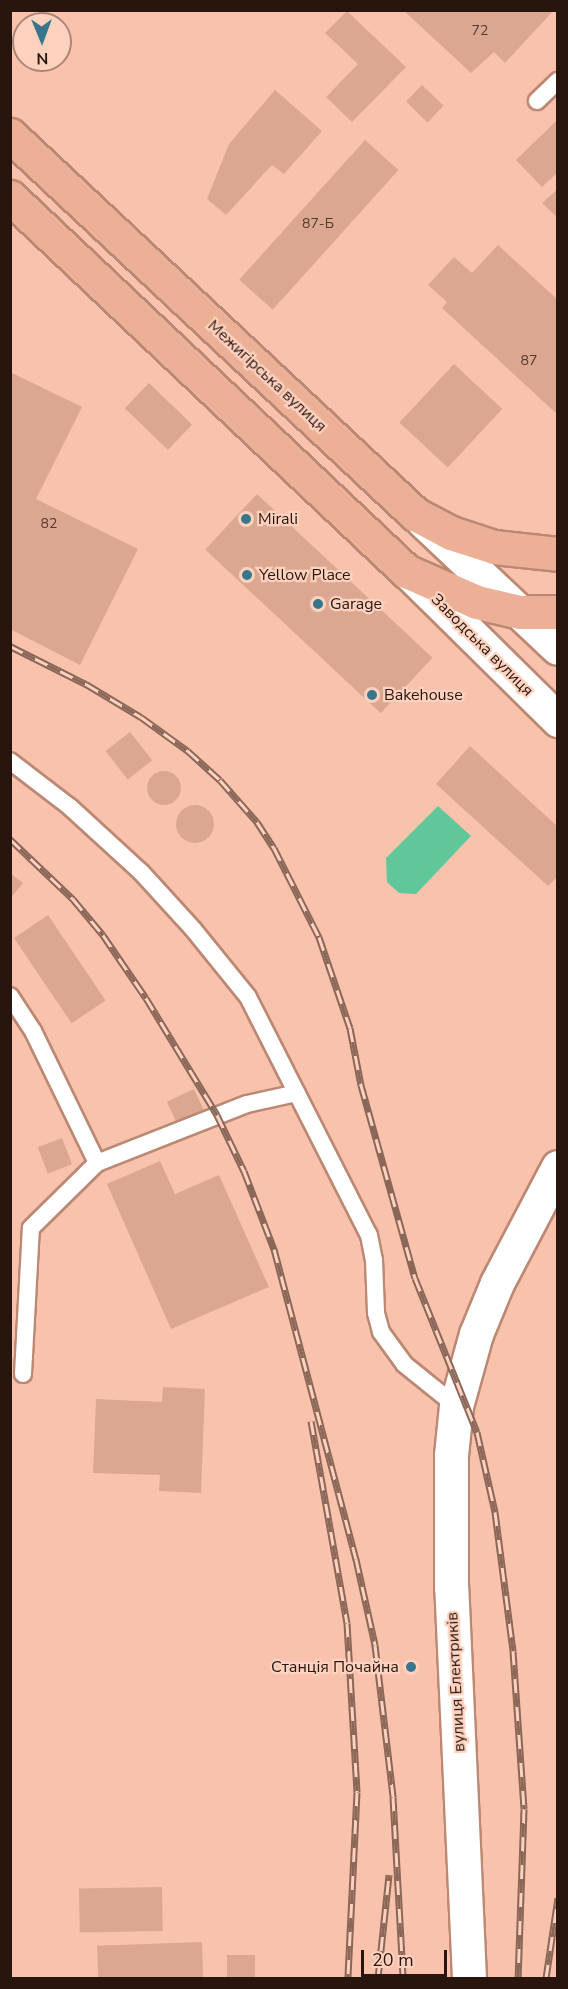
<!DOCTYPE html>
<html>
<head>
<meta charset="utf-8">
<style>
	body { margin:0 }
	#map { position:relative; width:568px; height:1989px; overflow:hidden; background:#f9c2ac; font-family:"Nunito Sans",sans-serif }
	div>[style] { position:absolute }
	.green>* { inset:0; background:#60c79a }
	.building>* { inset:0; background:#dca791; transform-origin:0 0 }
	.round { border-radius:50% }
	.roads { filter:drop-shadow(2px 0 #bb8873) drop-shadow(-2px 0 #bb8873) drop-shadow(0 2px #bb8873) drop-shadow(0 -2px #bb8873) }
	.lane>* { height:16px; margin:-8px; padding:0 8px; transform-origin:8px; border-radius:8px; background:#fff }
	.secondary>* { height:33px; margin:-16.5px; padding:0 16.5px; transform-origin:16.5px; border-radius:16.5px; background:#fff }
	.primary>* { height:33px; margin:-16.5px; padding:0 16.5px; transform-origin:16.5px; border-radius:16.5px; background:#ecb097 }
	.rail>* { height:7px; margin-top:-3.5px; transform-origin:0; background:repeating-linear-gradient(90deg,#ffd2c0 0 14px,#8b6758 0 28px); box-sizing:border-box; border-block:2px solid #8b6758 }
	.dots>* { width:16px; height:16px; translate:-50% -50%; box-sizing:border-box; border:3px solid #ffd2c0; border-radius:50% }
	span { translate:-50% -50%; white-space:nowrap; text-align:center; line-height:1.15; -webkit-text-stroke:4.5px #ffd2c0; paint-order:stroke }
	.number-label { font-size:14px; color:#553a2e }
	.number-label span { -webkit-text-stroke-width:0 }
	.street-label { font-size:16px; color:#28150d }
	.poi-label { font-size:16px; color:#28150d }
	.left { translate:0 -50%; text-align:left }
	.right { translate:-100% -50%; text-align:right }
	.frame { position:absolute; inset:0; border:12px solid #28150d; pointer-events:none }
	.north { position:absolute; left:12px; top:12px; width:60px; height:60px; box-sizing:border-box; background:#ffd2c0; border:2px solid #a98678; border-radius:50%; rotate:179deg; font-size:16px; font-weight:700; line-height:24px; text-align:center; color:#28150d }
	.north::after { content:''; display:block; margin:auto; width:21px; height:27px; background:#37768b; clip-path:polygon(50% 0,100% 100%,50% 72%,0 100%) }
	.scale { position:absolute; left:361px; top:1950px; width:86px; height:27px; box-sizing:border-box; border:3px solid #28150d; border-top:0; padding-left:8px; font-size:18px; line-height:21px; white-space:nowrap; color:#28150d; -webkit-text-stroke:4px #ffd2c0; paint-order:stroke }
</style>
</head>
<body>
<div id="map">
	<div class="green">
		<div style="clip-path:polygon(438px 806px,471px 836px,416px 894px,399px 893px,387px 882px,386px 858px)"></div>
	</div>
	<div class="building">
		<div style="clip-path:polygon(403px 10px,554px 10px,505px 63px,494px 52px,471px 73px)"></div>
		<div style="clip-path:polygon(347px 11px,406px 67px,352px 122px,326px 97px,358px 64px,325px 33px)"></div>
		<div style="left:422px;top:85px;width:30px;height:23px;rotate:44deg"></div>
		<div style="clip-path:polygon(275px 90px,322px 131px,284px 174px,272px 165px,226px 215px,207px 199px,229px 144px)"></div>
		<div style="clip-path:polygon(558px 119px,558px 172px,542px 187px,516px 160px)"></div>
		<div style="left:365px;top:140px;width:45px;height:188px;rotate:42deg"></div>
		<div style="clip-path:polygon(558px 189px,558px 218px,542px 203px)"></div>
		<div style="clip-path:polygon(498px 245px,558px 300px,558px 415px,442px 308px,447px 302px,428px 285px,454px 257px,472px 273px)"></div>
		<div style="left:454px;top:364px;width:66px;height:80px;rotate:43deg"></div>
		<div style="clip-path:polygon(10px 372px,82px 407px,36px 499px,138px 549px,80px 665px,10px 629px)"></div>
		<div style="left:149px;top:383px;width:60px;height:35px;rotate:44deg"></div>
		<div style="left:257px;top:494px;width:240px;height:76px;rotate:43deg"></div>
		<div style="left:130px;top:732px;width:36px;height:31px;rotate:52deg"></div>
		<div style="clip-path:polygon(470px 746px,558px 827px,558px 876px,548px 886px,436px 784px)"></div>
		<div class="round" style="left:147px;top:771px;width:34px;height:34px"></div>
		<div class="round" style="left:176px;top:805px;width:38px;height:38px"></div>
		<div style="clip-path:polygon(10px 873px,23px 883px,10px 899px)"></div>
		<div style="left:48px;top:915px;width:103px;height:41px;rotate:56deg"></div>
		<div style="left:194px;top:1089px;width:23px;height:30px;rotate:65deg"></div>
		<div style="left:62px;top:1138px;width:28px;height:26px;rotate:69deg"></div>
		<div style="clip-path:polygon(160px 1161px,175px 1194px,219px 1175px,269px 1287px,171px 1329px,107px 1184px)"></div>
		<div style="clip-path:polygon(163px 1387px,205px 1389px,201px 1493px,159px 1491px,160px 1475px,93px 1473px,96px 1399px,162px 1402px)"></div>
		<div style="left:162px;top:1887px;width:44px;height:83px;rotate:89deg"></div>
		<div style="left:202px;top:1942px;width:36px;height:105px;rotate:88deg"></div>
		<div style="left:227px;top:1955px;width:28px;height:23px"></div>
	</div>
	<div class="roads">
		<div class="lane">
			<div style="left:537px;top:101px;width:29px;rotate:-44deg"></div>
			<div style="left:10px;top:761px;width:76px;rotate:37.5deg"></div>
			<div style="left:70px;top:807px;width:96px;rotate:42.5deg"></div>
			<div style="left:141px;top:872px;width:77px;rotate:47.6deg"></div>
			<div style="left:193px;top:929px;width:87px;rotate:51deg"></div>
			<div style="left:248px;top:997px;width:267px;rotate:63.1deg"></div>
			<div style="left:369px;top:1235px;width:25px;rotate:79deg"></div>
			<div style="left:374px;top:1260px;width:53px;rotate:87.8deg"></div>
			<div style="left:376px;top:1313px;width:20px;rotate:75deg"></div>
			<div style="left:381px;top:1332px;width:39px;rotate:54deg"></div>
			<div style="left:404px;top:1364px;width:67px;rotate:38.9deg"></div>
			<div style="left:10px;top:996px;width:42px;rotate:56.7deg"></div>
			<div style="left:33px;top:1031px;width:147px;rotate:64.1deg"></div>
			<div style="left:23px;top:1374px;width:146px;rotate:-86.9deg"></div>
			<div style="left:31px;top:1228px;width:93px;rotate:-44.6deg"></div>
			<div style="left:97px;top:1163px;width:161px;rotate:-21.5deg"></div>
			<div style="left:247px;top:1104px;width:51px;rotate:-12.4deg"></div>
		</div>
		<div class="secondary">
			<div style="left:423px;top:521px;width:185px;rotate:43.3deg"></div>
			<div style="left:408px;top:572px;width:211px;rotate:44.6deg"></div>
			<div style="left:469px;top:1978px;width:391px;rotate:-92.6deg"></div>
			<div style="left:451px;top:1587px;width:132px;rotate:-90deg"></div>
			<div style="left:451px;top:1455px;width:49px;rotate:-84.2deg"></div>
			<div style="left:456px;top:1406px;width:75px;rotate:-74.5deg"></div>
			<div style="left:476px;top:1334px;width:55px;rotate:-67.6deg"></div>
			<div style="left:497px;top:1283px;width:131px;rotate:-62.3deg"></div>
		</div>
		<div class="primary">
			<div style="left:10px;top:135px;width:555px;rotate:43.1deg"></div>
			<div style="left:415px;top:514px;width:41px;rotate:27.8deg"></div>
			<div style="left:451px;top:533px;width:45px;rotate:18deg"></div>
			<div style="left:494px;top:547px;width:64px;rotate:6.2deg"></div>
			<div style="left:10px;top:197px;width:545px;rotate:43.36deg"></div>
			<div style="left:406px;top:571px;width:77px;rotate:23.6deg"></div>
			<div style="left:477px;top:602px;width:44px;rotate:13.1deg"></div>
			<div style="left:520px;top:612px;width:38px"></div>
		</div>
	</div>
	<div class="rail">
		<div style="left:10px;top:646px;width:85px;rotate:26.6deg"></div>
		<div style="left:86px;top:684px;width:64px;rotate:31deg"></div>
		<div style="left:141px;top:717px;width:58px;rotate:35.9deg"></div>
		<div style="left:188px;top:751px;width:43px;rotate:42.2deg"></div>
		<div style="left:220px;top:780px;width:56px;rotate:48.6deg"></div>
		<div style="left:257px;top:822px;width:31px;rotate:57deg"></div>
		<div style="left:274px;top:848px;width:100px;rotate:63.2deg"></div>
		<div style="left:319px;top:937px;width:96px;rotate:71.2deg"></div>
		<div style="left:350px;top:1028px;width:58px;rotate:79.1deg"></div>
		<div style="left:361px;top:1085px;width:200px;rotate:74.4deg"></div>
		<div style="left:415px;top:1278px;width:166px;rotate:68.1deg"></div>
		<div style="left:477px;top:1432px;width:82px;rotate:77.3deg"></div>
		<div style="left:495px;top:1512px;width:140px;rotate:82.6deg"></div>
		<div style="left:513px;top:1651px;width:158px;rotate:86deg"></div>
		<div style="left:524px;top:1809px;width:169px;rotate:92deg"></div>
		<div style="left:10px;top:839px;width:87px;rotate:43.6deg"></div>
		<div style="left:73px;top:899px;width:47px;rotate:50.2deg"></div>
		<div style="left:103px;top:935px;width:76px;rotate:55.7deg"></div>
		<div style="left:146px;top:998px;width:137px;rotate:58.7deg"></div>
		<div style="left:217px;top:1115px;width:62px;rotate:64.3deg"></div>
		<div style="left:244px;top:1171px;width:84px;rotate:69deg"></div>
		<div style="left:274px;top:1249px;width:321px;rotate:75.2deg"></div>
		<div style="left:356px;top:1559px;width:88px;rotate:77.5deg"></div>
		<div style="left:375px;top:1645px;width:153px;rotate:83.2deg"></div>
		<div style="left:393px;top:1797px;width:181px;rotate:86.8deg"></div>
		<div style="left:311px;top:1421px;width:205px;rotate:79.9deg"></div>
		<div style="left:347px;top:1623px;width:169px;rotate:86.6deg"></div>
		<div style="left:357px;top:1792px;width:186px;rotate:92.8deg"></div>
		<div style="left:378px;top:1978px;width:104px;rotate:-83.9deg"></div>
		<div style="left:546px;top:1978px;width:81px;rotate:-81.5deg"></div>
	</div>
	<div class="dots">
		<div style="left:246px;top:519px;background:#37768b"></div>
		<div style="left:247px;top:575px;background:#37768b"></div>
		<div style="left:318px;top:604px;background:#37768b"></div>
		<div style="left:372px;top:695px;background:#37768b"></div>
		<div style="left:411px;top:1667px;background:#37768b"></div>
	</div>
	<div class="number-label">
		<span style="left:480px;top:31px">72</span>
		<span style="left:318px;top:224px">87-Б</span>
		<span style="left:529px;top:361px">87</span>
		<span style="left:49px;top:524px">82</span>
	</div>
	<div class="street-label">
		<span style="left:267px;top:376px;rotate:43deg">Межигірська вулиця</span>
		<span style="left:482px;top:645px;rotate:45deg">Заводська вулиця</span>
		<span style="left:456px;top:1682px;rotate:-93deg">вулиця Електриків</span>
	</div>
	<div class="poi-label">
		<span class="left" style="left:258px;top:519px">Mirali</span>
		<span class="left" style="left:259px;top:575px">Yellow Place</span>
		<span class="left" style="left:330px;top:604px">Garage</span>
		<span class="left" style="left:384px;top:695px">Bakehouse</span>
		<span class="right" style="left:399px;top:1667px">Станція Почайна</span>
	</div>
	<div class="frame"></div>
	<div class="north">N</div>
	<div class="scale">20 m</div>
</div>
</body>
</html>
